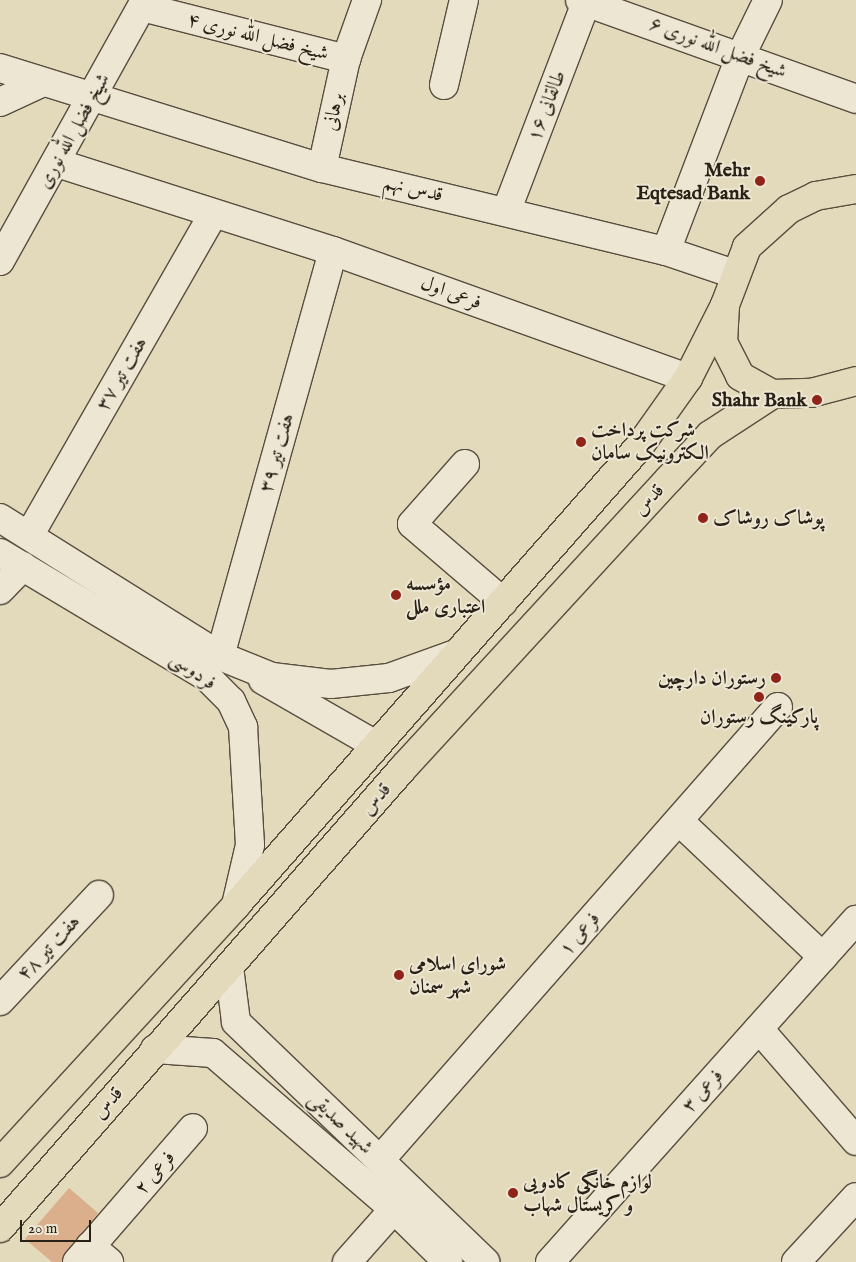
<!DOCTYPE html>
<html>
<head>
<meta charset="utf-8">
<style>
	body { margin:0 }
	#map { position:relative; width:856px; height:1262px; overflow:hidden; background:#e3d9bb; font-family:"IM FELL English",Amiri,serif }
	div>[style] { position:absolute }
	.building>* { inset:0; background:#dbaf8b }
	.roads { filter:drop-shadow(1px 0 #584e3f) drop-shadow(-1px 0 #584e3f) drop-shadow(0 1px #584e3f) drop-shadow(0 -1px #584e3f) }
	.street>* { height:28px; margin:-14px; padding:0 14px; transform-origin:14px; border-radius:14px; background:#ede6d3 }
	.secondary>* { height:28px; margin:-14px; padding:0 14px; transform-origin:14px; border-radius:14px; background:#ede6d3 }
	.primary>* { height:28px; margin:-14px; padding:0 14px; transform-origin:14px; border-radius:14px; background:#e3d9bb }
	.dots>* { width:14px; height:14px; translate:-50% -50%; box-sizing:border-box; border:2px solid #ede6d3; border-radius:50% }
	span { translate:-50% -50%; white-space:nowrap; text-align:center; line-height:1.15; -webkit-text-stroke:4px #ede6d3; paint-order:stroke }
	.street-label { font-size:20px; color:#292016 }
	.poi-label { font-size:20px; color:#292016; font-weight:700 }
	.right { translate:-100% -50%; text-align:right }
	.left { translate:0 -50%; text-align:left }
	.scale { position:absolute; left:20px; top:1220px; width:71px; height:22px; box-sizing:border-box; border:2px solid #292016; border-top:0; padding-left:6px; font-size:15px; line-height:18px; white-space:nowrap; color:#292016; -webkit-text-stroke:4px #ede6d3; paint-order:stroke }
</style>
</head>
<body>
<div id="map">
	<div class="building">
		<div style="clip-path:polygon(69px 1188px,98px 1213px,62px 1262px,52px 1262px,25px 1239px)"></div>
	</div>
	<div class="roads">
		<div class="street">
			<div style="left:580px;top:0;width:293px;rotate:19.7deg"></div>
			<div style="left:142px;top:7px;width:211px;rotate:14.3deg"></div>
			<div style="left:0;top:68px;width:337px;rotate:17.3deg"></div>
			<div style="left:322px;top:168px;width:354px;rotate:13.6deg"></div>
			<div style="left:666px;top:251px;width:72px;rotate:18.7deg"></div>
			<div style="left:444px;top:85px;width:87px;rotate:-76.8deg"></div>
			<div style="left:0;top:102px;width:47px;rotate:-24.9deg"></div>
			<div style="left:57px;top:163px;width:290px;rotate:17.7deg"></div>
			<div style="left:333px;top:251px;width:377px;rotate:19.7deg"></div>
			<div style="left:322px;top:168px;width:112px;rotate:-77.6deg"></div>
			<div style="left:346px;top:59px;width:63px;rotate:-70.4deg"></div>
			<div style="left:506px;top:212px;width:227px;rotate:-69.1deg"></div>
			<div style="left:666px;top:251px;width:210px;rotate:-69.1deg"></div>
			<div style="left:741px;top:55px;width:61px;rotate:-63.9deg"></div>
			<div style="left:465px;top:464px;width:80px;rotate:131.5deg"></div>
			<div style="left:412px;top:524px;width:120px;rotate:40.6deg"></div>
			<div style="left:30px;top:534px;width:369px;rotate:-60.2deg"></div>
			<div style="left:0;top:590px;width:33px;rotate:-46deg"></div>
			<div style="left:220px;top:656px;width:420px;rotate:-74.4deg"></div>
			<div style="left:679px;top:821px;width:198px;rotate:43.4deg"></div>
			<div style="left:0;top:1001px;width:145px;rotate:-47deg"></div>
			<div style="left:759px;top:1029px;width:148px;rotate:49.1deg"></div>
			<div style="left:380px;top:1160px;width:603px;rotate:-48.7deg"></div>
			<div style="left:90px;top:1246px;width:25px;rotate:40deg"></div>
			<div style="left:77px;top:1262px;width:177px;rotate:-49.1deg"></div>
			<div style="left:347px;top:1262px;width:71px;rotate:-48.4deg"></div>
			<div style="left:550px;top:1262px;width:459px;rotate:-48.2deg"></div>
			<div style="left:796px;top:1262px;width:88px;rotate:-47.3deg"></div>
		</div>
		<div class="secondary">
			<div style="left:0;top:261px;width:299px;rotate:-60.9deg"></div>
			<div style="left:0;top:518px;width:260px;rotate:32.1deg"></div>
			<div style="left:220px;top:656px;width:56px;rotate:22deg"></div>
			<div style="left:272px;top:677px;width:59px;rotate:6.8deg"></div>
			<div style="left:331px;top:684px;width:58px;rotate:-5.9deg"></div>
			<div style="left:389px;top:678px;width:73px;rotate:-19.9deg"></div>
			<div style="left:0;top:553px;width:241px;rotate:30.9deg"></div>
			<div style="left:207px;top:677px;width:34px;rotate:45deg"></div>
			<div style="left:231px;top:701px;width:29px;rotate:65deg"></div>
			<div style="left:243px;top:727px;width:118px;rotate:86.6deg"></div>
			<div style="left:250px;top:845px;width:62px;rotate:103.1deg"></div>
			<div style="left:263px;top:680px;width:130px;rotate:29.9deg"></div>
			<div style="left:229px;top:967px;width:55px;rotate:82.7deg"></div>
			<div style="left:236px;top:1022px;width:346px;rotate:43.9deg"></div>
			<div style="left:155px;top:1049px;width:58px;rotate:3.9deg"></div>
			<div style="left:213px;top:1053px;width:239px;rotate:40.8deg"></div>
			<div style="left:394px;top:1209px;width:76px;rotate:44.5deg"></div>
		</div>
		<div class="primary">
			<div style="left:856px;top:189px;width:41px;rotate:170.1deg"></div>
			<div style="left:816px;top:196px;width:30px;rotate:154deg"></div>
			<div style="left:789px;top:209px;width:57px;rotate:137.9deg"></div>
			<div style="left:747px;top:247px;width:62px;rotate:110.8deg"></div>
			<div style="left:725px;top:305px;width:37px;rotate:93deg"></div>
			<div style="left:723px;top:342px;width:38px;rotate:63deg"></div>
			<div style="left:740px;top:376px;width:38px;rotate:29deg"></div>
			<div style="left:773px;top:394px;width:38px;rotate:-2deg"></div>
			<div style="left:811px;top:393px;width:47px;rotate:-14.9deg"></div>
			<div style="left:0;top:1163px;width:350px;rotate:-47.5deg"></div>
			<div style="left:236px;top:905px;width:610px;rotate:-48.66deg"></div>
			<div style="left:639px;top:447px;width:85px;rotate:-54.6deg"></div>
			<div style="left:688px;top:378px;width:82px;rotate:-63.1deg"></div>
			<div style="left:0;top:1228px;width:613px;rotate:-48.77deg"></div>
			<div style="left:404px;top:767px;width:390px;rotate:-47.4deg"></div>
			<div style="left:668px;top:480px;width:62px;rotate:-47deg"></div>
			<div style="left:710px;top:435px;width:75px;rotate:-33.1deg"></div>
		</div>
	</div>
	<div class="dots">
		<div style="left:760px;top:181px;background:#8f2418"></div>
		<div style="left:817px;top:400px;background:#8f2418"></div>
		<div style="left:581px;top:442px;background:#8f2418"></div>
		<div style="left:703px;top:518px;background:#8f2418"></div>
		<div style="left:396px;top:595px;background:#8f2418"></div>
		<div style="left:776px;top:678px;background:#8f2418"></div>
		<div style="left:759px;top:697px;background:#8f2418"></div>
		<div style="left:399px;top:975px;background:#8f2418"></div>
		<div style="left:513px;top:1193px;background:#8f2418"></div>
	</div>
	<div class="street-label">
		<span style="left:258px;top:37px;rotate:14deg">شیخ فضل الله نوری ۴</span>
		<span style="left:718px;top:48px;rotate:20deg">شیخ فضل الله نوری ۶</span>
		<span style="left:547px;top:106px;rotate:-69deg">طالقانی ۱۶</span>
		<span style="left:334px;top:112px;rotate:-78deg">برهانی</span>
		<span style="left:74px;top:131px;rotate:-61deg">شیخ فضل الله نوری</span>
		<span style="left:413px;top:189px;rotate:13deg">قدس نهم</span>
		<span style="left:451px;top:293px;rotate:20deg">فرعی اول</span>
		<span style="left:122px;top:374px;rotate:-60deg">هفت تیر ۳۷</span>
		<span style="left:277px;top:453px;rotate:-74deg">هفت تیر ۳۹</span>
		<span style="left:649px;top:500px;rotate:-47deg">قدس</span>
		<span style="left:193px;top:671px;rotate:35deg">فردوسی</span>
		<span style="left:376px;top:799px;rotate:-49deg">قدس</span>
		<span style="left:580px;top:934px;rotate:-49deg">فرعی ۱</span>
		<span style="left:49px;top:948px;rotate:-47deg">هفت تیر ۴۸</span>
		<span style="left:703px;top:1091px;rotate:-48deg">فرعی ۳</span>
		<span style="left:108px;top:1103px;rotate:-49deg">قدس</span>
		<span style="left:341px;top:1123px;rotate:44deg">شهید صدیقی</span>
		<span style="left:155px;top:1173px;rotate:-49deg">فرعی ۲</span>
	</div>
	<div class="poi-label">
		<span class="right" style="left:750px;top:182px">Mehr<br>Eqtesad Bank</span>
		<span class="right" style="left:807px;top:400px">Shahr Bank</span>
		<span class="left" style="left:591px;top:442px">شرکت پرداخت<br>الکترونیک سامان</span>
		<span class="left" style="left:713px;top:518px">پوشاک روشاک</span>
		<span class="left" style="left:406px;top:596px">مؤسسه<br>اعتباری ملل</span>
		<span class="right" style="left:766px;top:678px">رستوران دارچین</span>
		<span style="left:759px;top:717px">پارکینگ رستوران</span>
		<span class="left" style="left:409px;top:976px">شورای اسلامی<br>شهر سمنان</span>
		<span class="left" style="left:523px;top:1194px">لوازم خانگی کادویی<br>و کریستال شهاب</span>
	</div>
	<div class="scale">20 m</div>
</div>
</body>
</html>
